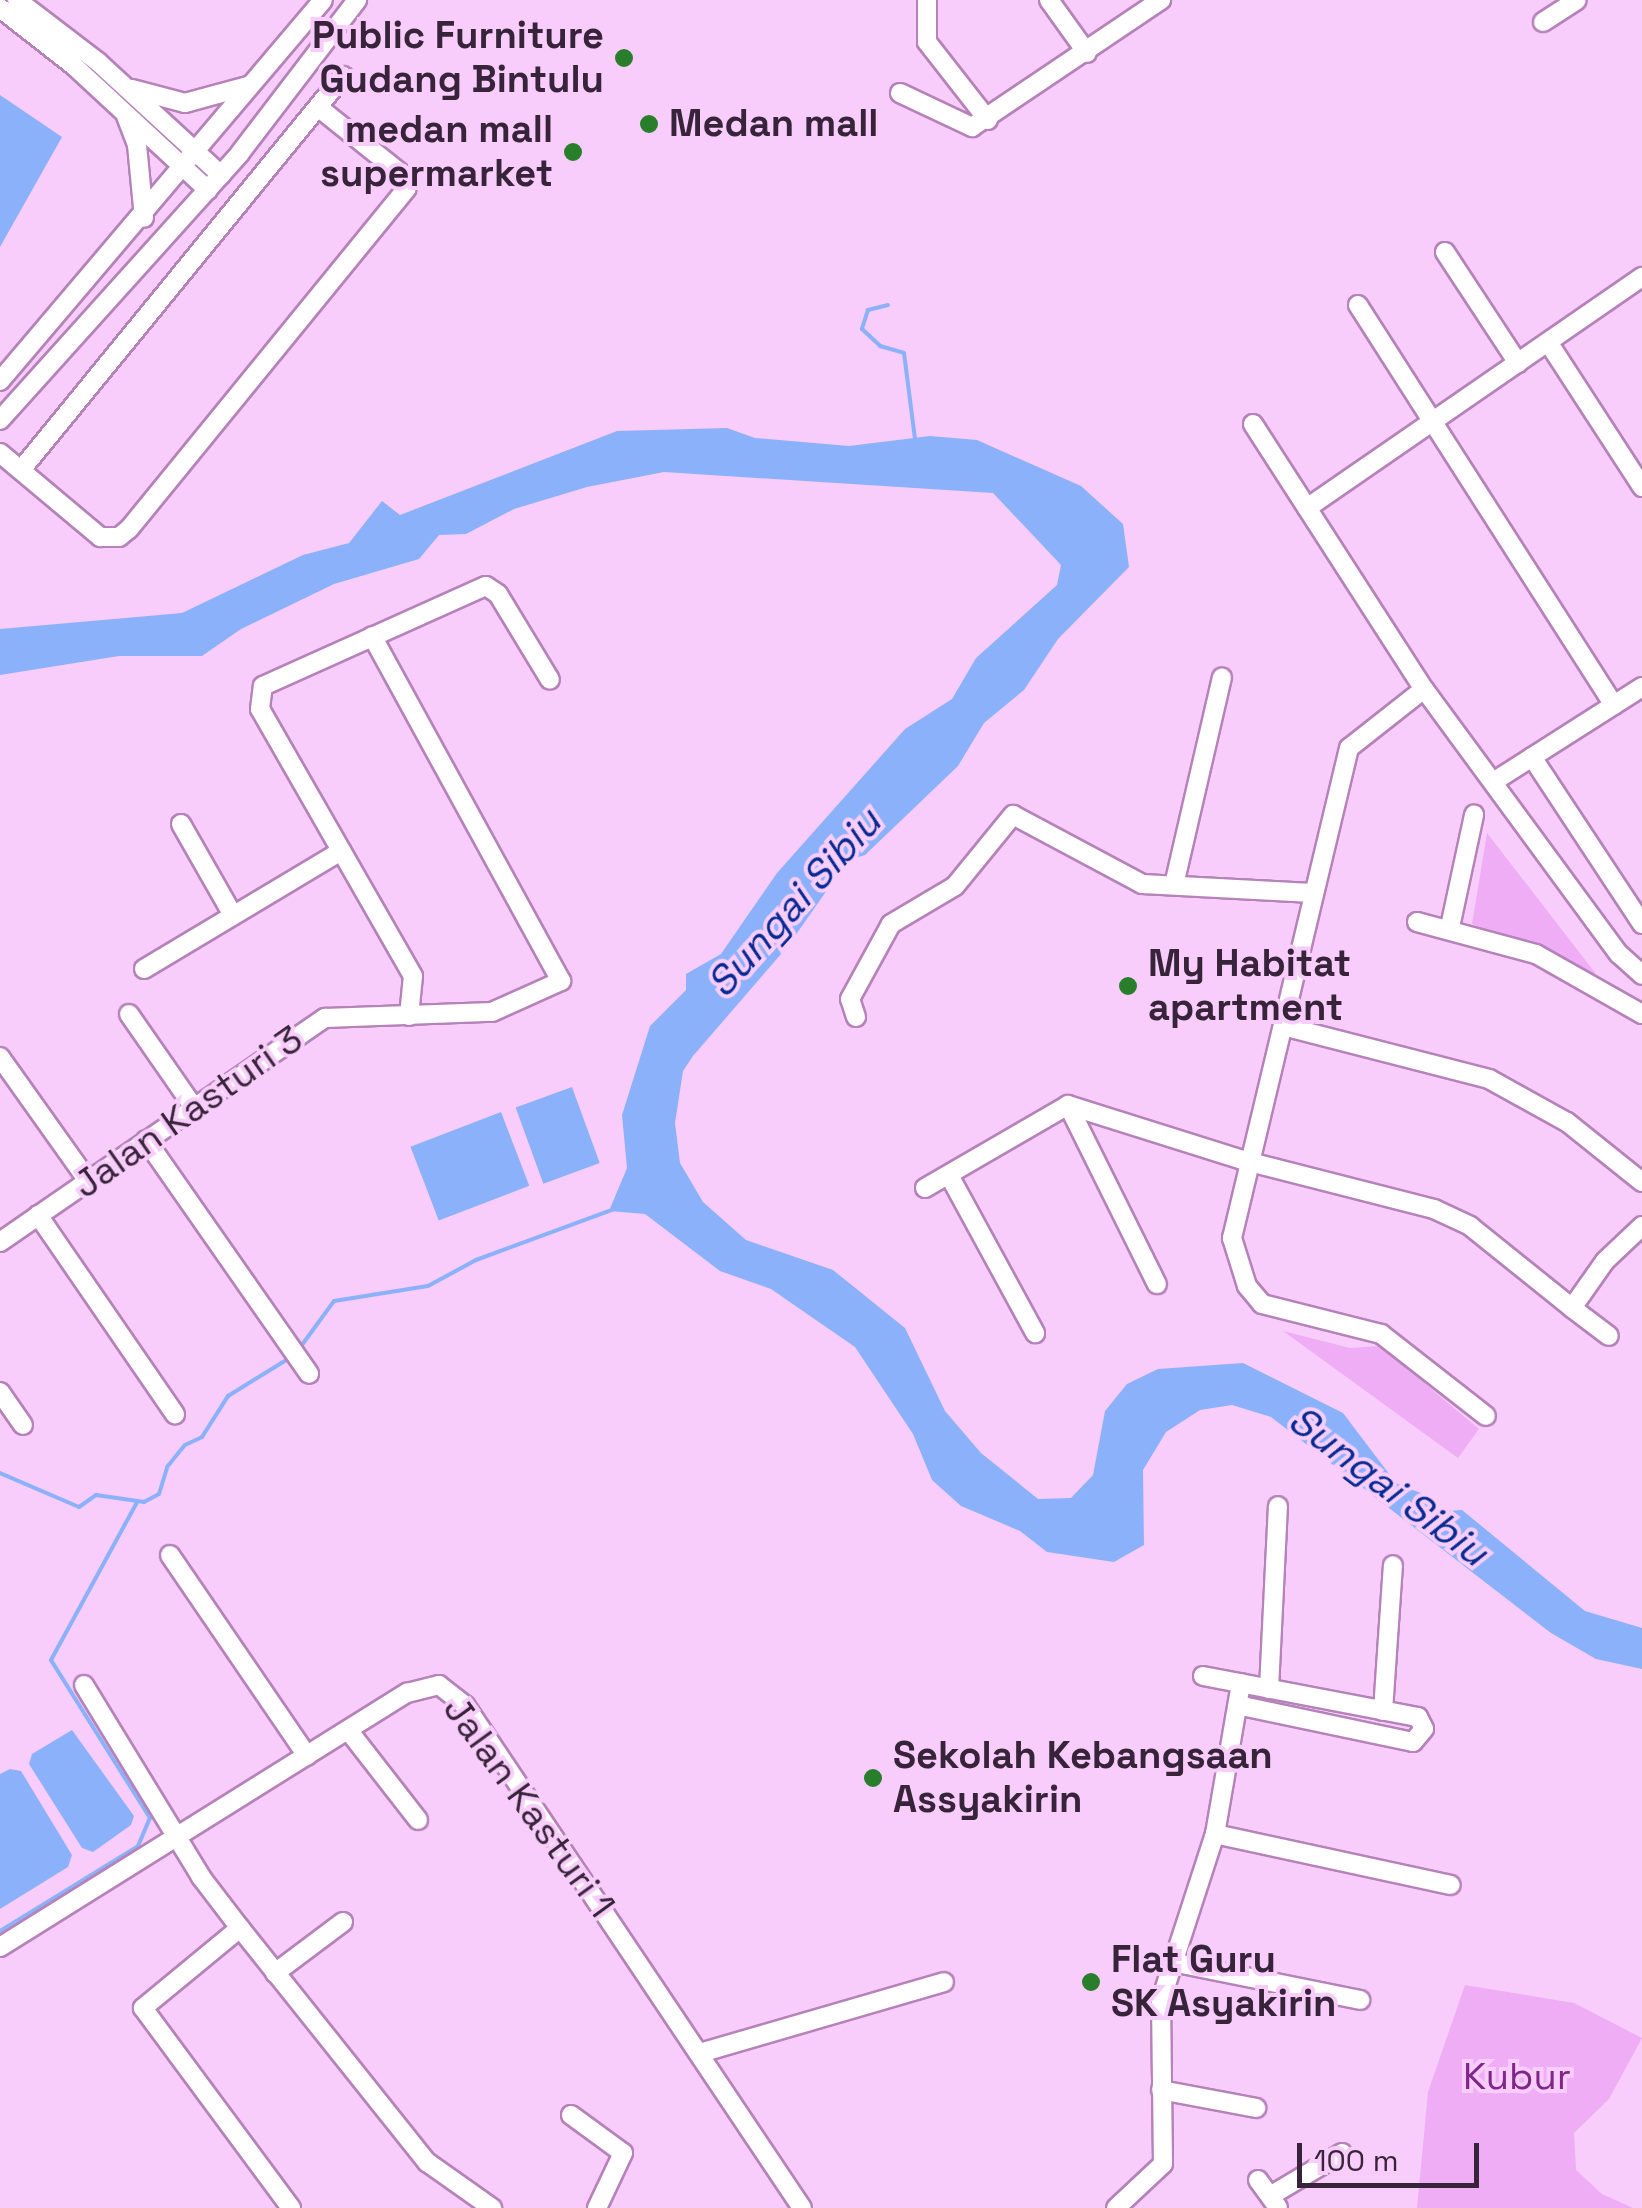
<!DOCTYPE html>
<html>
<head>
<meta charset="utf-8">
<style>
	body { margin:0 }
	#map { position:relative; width:1642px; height:2208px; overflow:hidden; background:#f8cdfb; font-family:"Space Grotesk",sans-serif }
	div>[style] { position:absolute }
	.green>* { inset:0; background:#efadf5 }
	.water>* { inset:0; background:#8cb1fb; transform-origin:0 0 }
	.stream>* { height:4px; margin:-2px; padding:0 2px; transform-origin:2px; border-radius:2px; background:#8cb1fb }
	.roads { filter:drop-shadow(2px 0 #b582b9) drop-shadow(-2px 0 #b582b9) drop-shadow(0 2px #b582b9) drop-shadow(0 -2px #b582b9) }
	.minor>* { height:18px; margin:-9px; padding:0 9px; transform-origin:9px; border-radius:9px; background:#fff }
	.dots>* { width:28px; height:28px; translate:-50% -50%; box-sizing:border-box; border:5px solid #f8cdfb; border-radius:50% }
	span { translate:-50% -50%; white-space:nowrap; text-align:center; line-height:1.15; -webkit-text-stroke:8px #f8cdfb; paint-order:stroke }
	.poi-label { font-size:38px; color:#38243a; font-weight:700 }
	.right { translate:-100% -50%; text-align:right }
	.left { translate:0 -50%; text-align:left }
	.street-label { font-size:38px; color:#38243a }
	.park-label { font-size:38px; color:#802589 }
	.water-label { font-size:40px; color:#052a91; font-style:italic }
	.scale { position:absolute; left:1297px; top:2143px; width:182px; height:45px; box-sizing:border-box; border:5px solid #38243a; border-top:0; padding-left:12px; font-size:30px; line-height:35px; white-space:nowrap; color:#38243a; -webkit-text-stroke:8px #f8cdfb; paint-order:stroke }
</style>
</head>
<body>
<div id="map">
	<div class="green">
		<div style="clip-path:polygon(1487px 833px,1596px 974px,1472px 924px)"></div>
		<div style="clip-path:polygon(1283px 1331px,1350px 1348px,1380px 1346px,1479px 1429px,1458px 1458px)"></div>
		<div style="clip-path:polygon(1465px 1985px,1574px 2003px,1642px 2038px,1609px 2099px,1574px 2133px,1576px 2170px,1602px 2194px,1633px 2208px,1417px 2208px,1428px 2092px)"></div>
	</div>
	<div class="water">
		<div style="clip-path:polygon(0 95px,62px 137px,0 247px)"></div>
		<div style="clip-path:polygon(727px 428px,755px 438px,849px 446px,930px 436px,977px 440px,1081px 486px,1123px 524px,1129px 567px,1058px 639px,1024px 690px,984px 723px,958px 766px,865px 855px,848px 860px,788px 946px,693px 1056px,683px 1071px,675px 1123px,680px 1163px,703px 1202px,746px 1240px,833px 1270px,905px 1328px,945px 1411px,981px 1453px,1038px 1499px,1071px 1498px,1093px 1475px,1105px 1411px,1127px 1384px,1158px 1369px,1243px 1363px,1343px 1413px,1396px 1483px,1423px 1494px,1433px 1512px,1462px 1510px,1585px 1611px,1642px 1628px,1642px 1669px,1596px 1659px,1551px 1633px,1271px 1417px,1232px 1405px,1200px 1410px,1166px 1432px,1143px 1470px,1144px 1545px,1114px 1562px,1047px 1552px,1020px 1531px,961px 1506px,932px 1480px,913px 1434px,855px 1347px,771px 1289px,720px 1271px,645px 1214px,609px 1211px,627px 1168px,622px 1115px,650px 1026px,686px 990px,686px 974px,721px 954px,777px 873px,905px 729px,952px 699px,976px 658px,1057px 585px,1061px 565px,993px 493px,664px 472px,587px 487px,514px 509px,466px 534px,439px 535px,419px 559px,334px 584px,241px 629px,202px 656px,119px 656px,0 675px,0 629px,182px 613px,303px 555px,349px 543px,382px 501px,400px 515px,617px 431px)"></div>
		<div style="left:572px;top:1087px;width:81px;height:60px;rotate:70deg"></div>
		<div style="left:501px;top:1112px;width:79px;height:97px;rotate:69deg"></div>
		<div style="clip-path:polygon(72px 1730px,134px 1816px,131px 1825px,93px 1852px,82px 1848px,29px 1764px,32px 1754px)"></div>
		<div style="clip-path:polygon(10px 1769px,21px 1771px,72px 1855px,68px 1867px,0 1909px,0 1774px)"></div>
	</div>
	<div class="stream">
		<div style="left:888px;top:305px;width:21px;rotate:166deg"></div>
		<div style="left:868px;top:310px;width:20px;rotate:108deg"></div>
		<div style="left:862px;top:329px;width:25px;rotate:43deg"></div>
		<div style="left:880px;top:346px;width:25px;rotate:16deg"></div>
		<div style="left:904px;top:353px;width:87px;rotate:82.7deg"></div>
		<div style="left:299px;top:1349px;width:59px;rotate:-53.9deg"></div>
		<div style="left:334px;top:1301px;width:95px;rotate:-9.1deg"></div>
		<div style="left:428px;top:1286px;width:55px;rotate:-28.4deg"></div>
		<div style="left:476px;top:1260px;width:145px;rotate:-20.2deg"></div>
		<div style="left:0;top:1473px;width:86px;rotate:23.3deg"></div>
		<div style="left:79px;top:1507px;width:21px;rotate:-35deg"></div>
		<div style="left:96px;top:1495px;width:49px;rotate:8.3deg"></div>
		<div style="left:144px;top:1502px;width:17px;rotate:-28deg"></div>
		<div style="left:159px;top:1494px;width:28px;rotate:-73deg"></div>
		<div style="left:167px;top:1467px;width:28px;rotate:-51deg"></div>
		<div style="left:185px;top:1445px;width:19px;rotate:-25deg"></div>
		<div style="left:202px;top:1437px;width:49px;rotate:-57.6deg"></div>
		<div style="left:228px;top:1396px;width:70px;rotate:-31.7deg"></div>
		<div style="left:0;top:1931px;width:162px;rotate:-31.6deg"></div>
		<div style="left:138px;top:1846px;width:30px;rotate:-67deg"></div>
		<div style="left:150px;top:1818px;width:186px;rotate:-122.1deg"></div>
		<div style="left:51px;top:1660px;width:180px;rotate:-61.4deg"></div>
	</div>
	<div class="roads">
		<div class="minor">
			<div style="left:17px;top:0;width:102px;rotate:37.4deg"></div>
			<div style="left:98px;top:62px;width:167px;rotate:42.6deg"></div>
			<div style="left:927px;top:0;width:42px;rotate:90deg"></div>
			<div style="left:927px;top:42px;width:99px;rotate:52deg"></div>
			<div style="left:1049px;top:0;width:65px;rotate:54.4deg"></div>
			<div style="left:0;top:8px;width:93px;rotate:38deg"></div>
			<div style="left:73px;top:65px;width:184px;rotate:42.8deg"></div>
			<div style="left:1543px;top:22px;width:40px;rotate:-32.9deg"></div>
			<div style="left:132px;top:89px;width:55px;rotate:14.8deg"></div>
			<div style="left:185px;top:103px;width:68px;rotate:-15.3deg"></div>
			<div style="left:900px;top:93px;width:80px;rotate:25.3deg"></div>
			<div style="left:972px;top:127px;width:228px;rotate:-33.9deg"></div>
			<div style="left:126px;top:116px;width:31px;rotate:69deg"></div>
			<div style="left:137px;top:145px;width:73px;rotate:84.5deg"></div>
			<div style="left:1445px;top:252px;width:133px;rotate:56.7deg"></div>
			<div style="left:1358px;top:305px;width:475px;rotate:57.4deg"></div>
			<div style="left:1548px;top:342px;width:173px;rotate:57deg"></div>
			<div style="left:0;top:381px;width:499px;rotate:-49.7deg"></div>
			<div style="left:0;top:420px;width:359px;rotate:-48deg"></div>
			<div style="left:240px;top:153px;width:193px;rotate:-52.6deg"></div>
			<div style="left:1253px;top:424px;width:315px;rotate:57.2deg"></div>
			<div style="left:1424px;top:689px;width:329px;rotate:53.7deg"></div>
			<div style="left:1619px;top:954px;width:31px;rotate:42deg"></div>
			<div style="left:0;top:453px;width:131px;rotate:40deg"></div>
			<div style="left:100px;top:537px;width:19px"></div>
			<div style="left:119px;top:537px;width:13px;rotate:-39deg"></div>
			<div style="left:129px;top:529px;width:439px;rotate:-50.8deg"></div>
			<div style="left:406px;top:189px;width:13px;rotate:-99deg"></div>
			<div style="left:404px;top:176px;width:110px;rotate:-141.3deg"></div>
			<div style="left:21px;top:470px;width:509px;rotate:-50.74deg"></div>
			<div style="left:1307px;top:508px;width:407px;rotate:-34.6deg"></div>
			<div style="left:1424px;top:689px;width:95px;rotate:141.8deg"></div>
			<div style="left:1349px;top:748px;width:504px;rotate:103.43deg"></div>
			<div style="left:1232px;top:1238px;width:50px;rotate:72.6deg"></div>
			<div style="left:1247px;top:1286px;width:23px;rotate:50deg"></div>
			<div style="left:1262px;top:1304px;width:123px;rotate:14.1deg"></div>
			<div style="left:1381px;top:1334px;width:133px;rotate:38deg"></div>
			<div style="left:1532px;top:757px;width:200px;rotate:56.6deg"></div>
			<div style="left:1493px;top:782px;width:177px;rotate:-32.5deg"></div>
			<div style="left:181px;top:824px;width:105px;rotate:60.3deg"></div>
			<div style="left:1174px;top:885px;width:213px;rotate:-77deg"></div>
			<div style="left:1417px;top:922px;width:123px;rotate:15.1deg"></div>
			<div style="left:1536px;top:954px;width:122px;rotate:29.5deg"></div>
			<div style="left:1450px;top:927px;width:115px;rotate:-77.9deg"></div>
			<div style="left:144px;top:969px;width:230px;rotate:-30.9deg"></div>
			<div style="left:129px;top:1014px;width:112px;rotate:55.2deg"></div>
			<div style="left:409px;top:1016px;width:40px;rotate:-84.3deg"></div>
			<div style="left:413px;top:976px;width:308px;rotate:-119.8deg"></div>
			<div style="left:260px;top:709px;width:23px;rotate:-83deg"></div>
			<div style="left:263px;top:686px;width:244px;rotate:-24.2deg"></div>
			<div style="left:486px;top:586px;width:14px;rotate:34deg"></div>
			<div style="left:498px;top:594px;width:100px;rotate:58.8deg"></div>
			<div style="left:856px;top:1017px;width:19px;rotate:-108deg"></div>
			<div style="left:850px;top:999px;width:85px;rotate:-61.3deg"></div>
			<div style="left:891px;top:924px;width:74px;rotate:-30.7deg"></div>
			<div style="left:955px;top:886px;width:92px;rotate:-50.8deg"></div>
			<div style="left:1013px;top:815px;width:146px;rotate:28.1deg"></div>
			<div style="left:1142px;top:884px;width:171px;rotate:3deg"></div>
			<div style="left:1283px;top:1026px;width:213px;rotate:14.4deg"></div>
			<div style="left:1489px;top:1079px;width:89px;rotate:28.9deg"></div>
			<div style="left:1567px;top:1122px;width:96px;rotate:38.7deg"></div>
			<div style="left:0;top:1057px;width:152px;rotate:54.6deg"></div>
			<div style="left:1068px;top:1105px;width:200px;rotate:63.6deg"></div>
			<div style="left:146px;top:1140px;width:285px;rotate:55.1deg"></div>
			<div style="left:950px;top:1177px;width:178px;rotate:61.4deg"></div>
			<div style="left:925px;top:1188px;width:165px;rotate:-30.1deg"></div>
			<div style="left:1068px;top:1105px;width:187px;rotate:17.5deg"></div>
			<div style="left:1246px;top:1161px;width:194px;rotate:14.3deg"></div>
			<div style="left:1434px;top:1209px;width:40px;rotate:25deg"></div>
			<div style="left:1470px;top:1226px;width:131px;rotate:38.8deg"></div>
			<div style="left:1572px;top:1308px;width:57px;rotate:-54.9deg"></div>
			<div style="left:1605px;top:1261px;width:51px;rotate:-43.4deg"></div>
			<div style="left:38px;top:1215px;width:242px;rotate:55.5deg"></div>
			<div style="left:0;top:1242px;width:395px;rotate:-34.6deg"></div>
			<div style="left:325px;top:1018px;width:167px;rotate:-2.1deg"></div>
			<div style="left:492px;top:1012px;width:76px;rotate:-24.2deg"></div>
			<div style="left:561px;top:981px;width:393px;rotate:-118.7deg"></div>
			<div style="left:1572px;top:1308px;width:46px;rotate:37.1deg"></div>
			<div style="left:0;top:1392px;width:40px;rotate:55.1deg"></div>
			<div style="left:170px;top:1555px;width:243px;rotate:55.7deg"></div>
			<div style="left:1203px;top:1676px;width:219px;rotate:10.8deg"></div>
			<div style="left:1418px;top:1717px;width:13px;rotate:63deg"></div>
			<div style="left:1424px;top:1729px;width:17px;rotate:130deg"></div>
			<div style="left:1413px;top:1742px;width:179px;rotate:-168.1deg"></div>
			<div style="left:84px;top:1685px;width:225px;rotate:58.6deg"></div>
			<div style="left:201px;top:1877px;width:64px;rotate:52.6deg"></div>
			<div style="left:240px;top:1928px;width:300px;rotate:51.4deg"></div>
			<div style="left:427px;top:2162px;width:80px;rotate:35.3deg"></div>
			<div style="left:1269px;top:1689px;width:183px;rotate:-87.2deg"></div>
			<div style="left:1383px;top:1711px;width:146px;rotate:-86.1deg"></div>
			<div style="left:348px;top:1730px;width:114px;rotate:52.1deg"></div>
			<div style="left:1215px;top:1834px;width:241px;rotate:12.2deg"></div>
			<div style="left:240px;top:1928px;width:126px;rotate:140.5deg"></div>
			<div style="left:143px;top:2008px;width:249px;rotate:53.5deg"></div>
			<div style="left:0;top:1947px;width:480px;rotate:-32deg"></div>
			<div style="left:407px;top:1693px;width:33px;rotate:-14deg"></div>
			<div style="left:439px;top:1685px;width:33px;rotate:38deg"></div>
			<div style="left:465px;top:1705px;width:605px;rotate:56.18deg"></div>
			<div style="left:1177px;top:1963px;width:187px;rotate:11.4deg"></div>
			<div style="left:275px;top:1973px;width:85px;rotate:-36.9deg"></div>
			<div style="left:700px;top:2053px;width:254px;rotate:-16.2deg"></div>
			<div style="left:1161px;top:2090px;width:97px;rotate:10.7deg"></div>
			<div style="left:571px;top:2115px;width:64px;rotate:36.2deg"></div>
			<div style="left:623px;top:2153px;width:61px;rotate:115.3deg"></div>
			<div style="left:1258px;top:2180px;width:34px;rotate:54deg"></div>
			<div style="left:1270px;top:2196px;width:84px;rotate:-30.8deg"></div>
			<div style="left:1116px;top:2208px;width:64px;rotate:-43.1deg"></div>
			<div style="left:1163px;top:2164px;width:164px;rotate:-90.7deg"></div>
			<div style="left:1161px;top:2000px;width:175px;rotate:-72deg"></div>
			<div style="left:1215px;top:1834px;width:153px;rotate:-80.2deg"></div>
		</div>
	</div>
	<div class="dots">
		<div style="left:624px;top:58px;background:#287e2b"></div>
		<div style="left:649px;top:124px;background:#287e2b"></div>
		<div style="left:573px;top:152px;background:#287e2b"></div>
		<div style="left:1128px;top:986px;background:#287e2b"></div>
		<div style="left:873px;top:1778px;background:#287e2b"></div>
		<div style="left:1091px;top:1982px;background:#287e2b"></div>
	</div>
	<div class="poi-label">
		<span class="right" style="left:604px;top:58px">Public Furniture<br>Gudang Bintulu</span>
		<span class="left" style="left:669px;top:124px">Medan mall</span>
		<span class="right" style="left:553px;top:152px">medan mall<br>supermarket</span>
		<span class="left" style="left:1148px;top:986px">My Habitat<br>apartment</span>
		<span class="left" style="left:893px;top:1778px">Sekolah Kebangsaan<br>Assyakirin</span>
		<span class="left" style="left:1111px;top:1982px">Flat Guru<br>SK Asyakirin</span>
	</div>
	<div class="street-label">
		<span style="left:188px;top:1112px;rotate:-35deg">Jalan Kasturi 3</span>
		<span style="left:529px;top:1807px;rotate:54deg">Jalan Kasturi 1</span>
	</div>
	<div class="park-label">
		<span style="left:1517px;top:2077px">Kubur</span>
	</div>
	<div class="water-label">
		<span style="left:794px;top:903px;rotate:-48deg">Sungai Sibiu</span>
		<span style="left:1388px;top:1486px;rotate:37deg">Sungai Sibiu</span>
	</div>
	<div class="scale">100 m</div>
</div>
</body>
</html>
